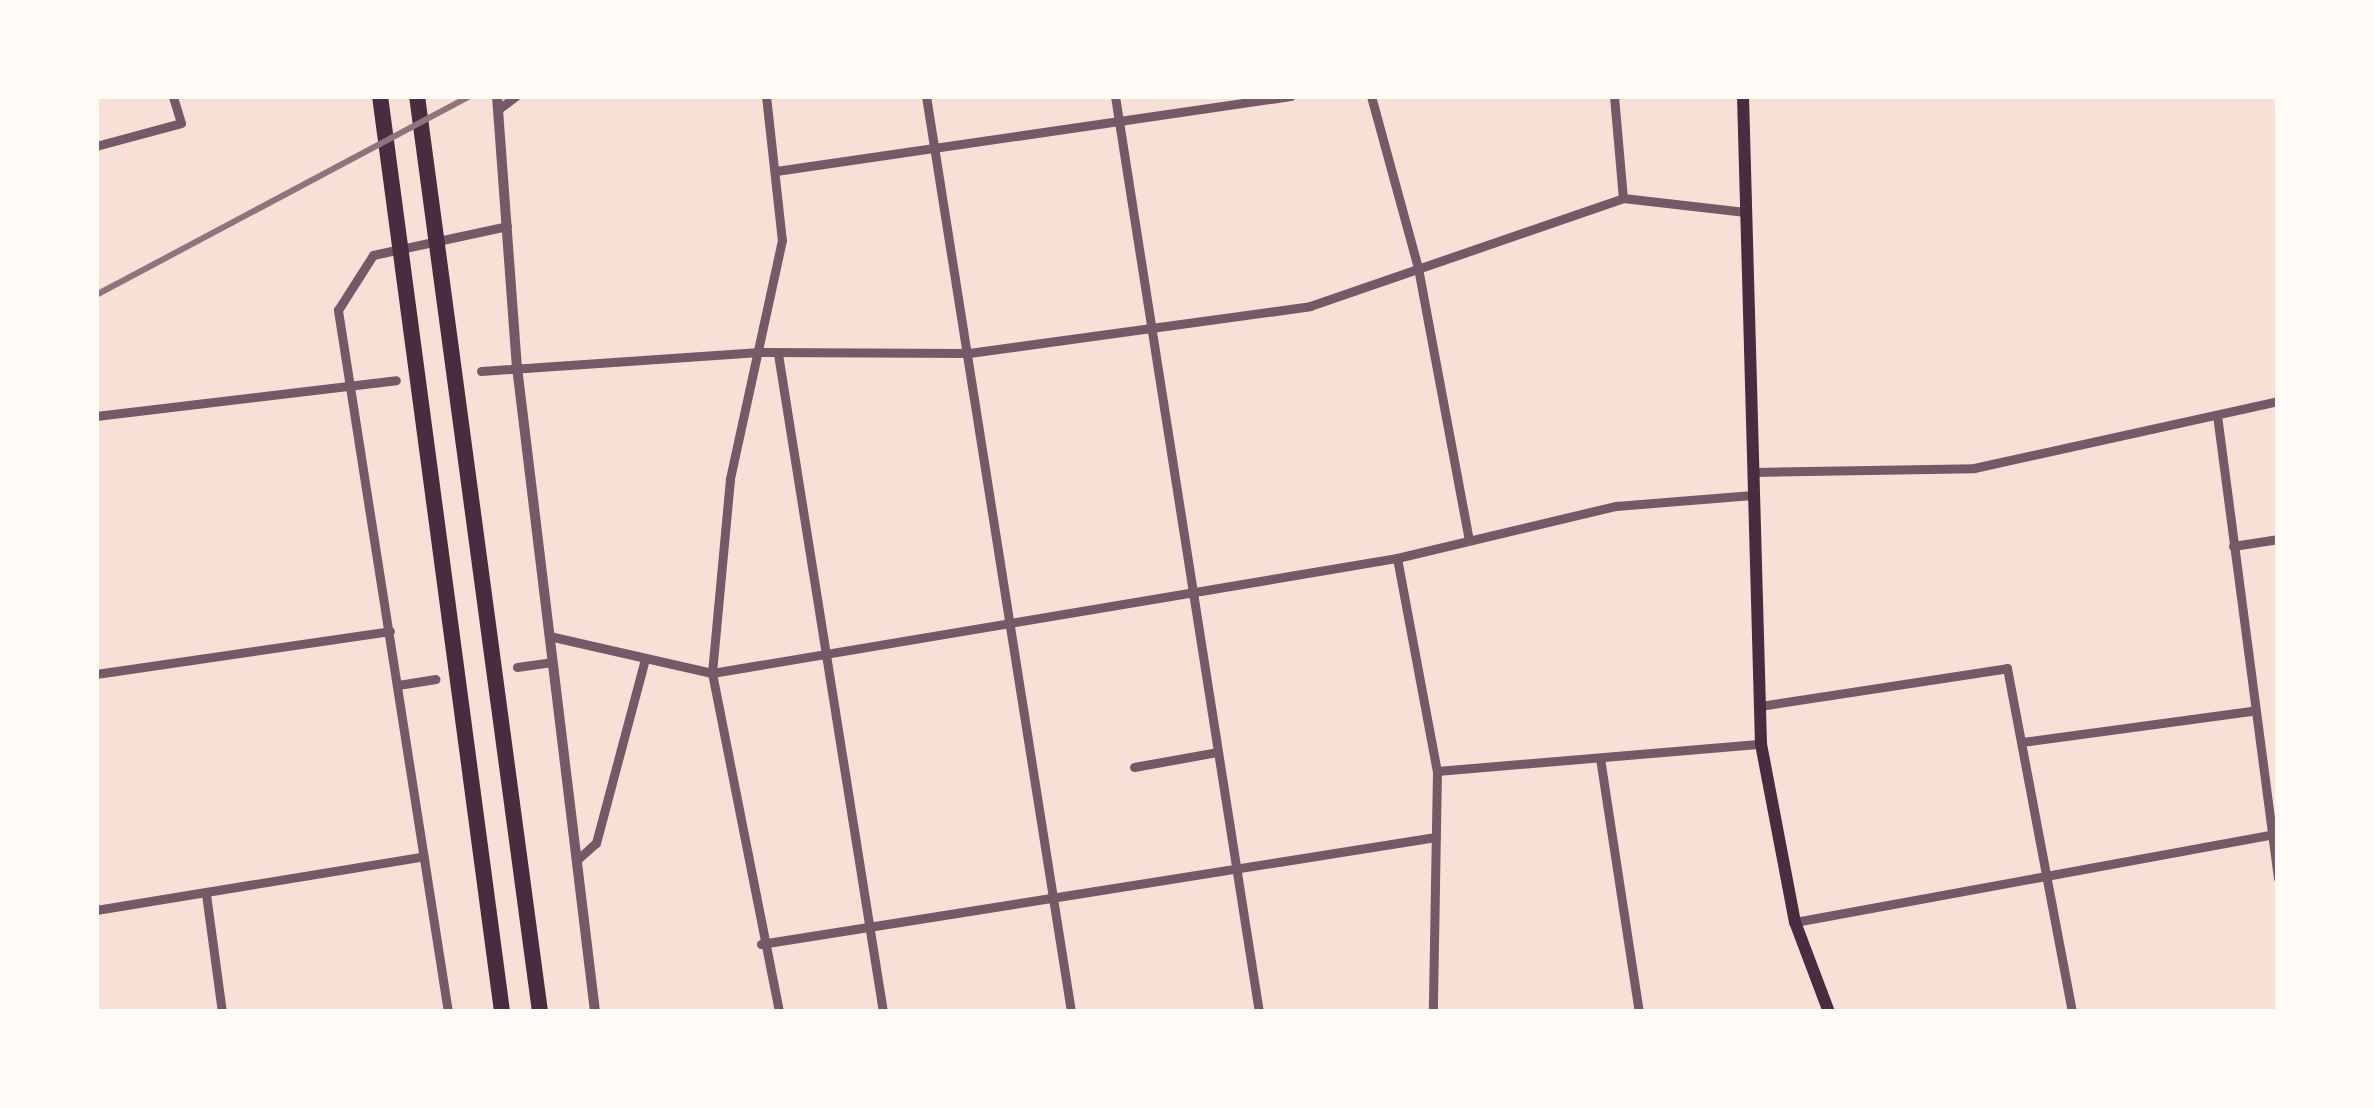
<!DOCTYPE html>
<html>
<head>
<meta charset="utf-8">
<style>
	body { margin:0 }
	#map { position:relative; width:2374px; height:1108px; overflow:hidden; background:#f7e1d7; font-family:"Source Sans 3",sans-serif }
	div>[style] { position:absolute }
	.minor>* { height:9px; margin:-4.5px; padding:0 4.5px; transform-origin:4.5px; border-radius:4.5px; background:#755966 }
	.tertiary>* { height:10px; margin:-5px; padding:0 5px; transform-origin:5px; border-radius:5px; background:#755966 }
	.secondary>* { height:12px; margin:-6px; padding:0 6px; transform-origin:6px; border-radius:6px; background:#4a2c40 }
	.motorway>* { height:16px; margin:-8px; padding:0 8px; transform-origin:8px; border-radius:8px; background:#4a2c40 }
	.rail>* { height:6px; margin:-3px; padding:0 3px; transform-origin:3px; border-radius:3px; background:#8f747c }
	span { translate:-50% -50%; white-space:nowrap; text-align:center; line-height:1.15; -webkit-text-stroke:9px #fffaf5; paint-order:stroke }
	.frame { position:absolute; inset:0; border:99px solid #fffaf5; pointer-events:none }
</style>
</head>
<body>
<div id="map">
	<div class="minor">
		<div style="left:766px;top:96px;width:145px;rotate:83.7deg"></div>
		<div style="left:782px;top:240px;width:245px;rotate:102.3deg"></div>
		<div style="left:730px;top:479px;width:195px;rotate:95.3deg"></div>
		<div style="left:712px;top:673px;width:346px;rotate:78.8deg"></div>
		<div style="left:926px;top:96px;width:927px;rotate:81deg"></div>
		<div style="left:1115px;top:96px;width:927px;rotate:81.07deg"></div>
		<div style="left:1371px;top:96px;width:178px;rotate:74.7deg"></div>
		<div style="left:1418px;top:268px;width:273px;rotate:79.4deg"></div>
		<div style="left:1614px;top:96px;width:102px;rotate:85deg"></div>
		<div style="left:500px;top:108px;width:20px;rotate:-37deg"></div>
		<div style="left:96px;top:146px;width:88px;rotate:-15.1deg"></div>
		<div style="left:181px;top:123px;width:28px;rotate:-107deg"></div>
		<div style="left:776px;top:171px;width:520px;rotate:-8.29deg"></div>
		<div style="left:778px;top:354px;width:666px;rotate:80.93deg"></div>
		<div style="left:481px;top:371px;width:279px;rotate:-3.9deg"></div>
		<div style="left:759px;top:352px;width:210px;rotate:0.3deg"></div>
		<div style="left:969px;top:353px;width:344px;rotate:-7.8deg"></div>
		<div style="left:1310px;top:306px;width:331px;rotate:-19deg"></div>
		<div style="left:1623px;top:198px;width:123px;rotate:6.5deg"></div>
		<div style="left:2217px;top:415px;width:467px;rotate:82.5deg"></div>
		<div style="left:96px;top:416px;width:302px;rotate:-6.8deg"></div>
		<div style="left:1753px;top:472px;width:221px;rotate:-1deg"></div>
		<div style="left:1974px;top:468px;width:311px;rotate:-12.4deg"></div>
		<div style="left:2233px;top:546px;width:46px;rotate:-8.8deg"></div>
		<div style="left:1397px;top:558px;width:225px;rotate:-13.4deg"></div>
		<div style="left:1616px;top:506px;width:137px;rotate:-4.6deg"></div>
		<div style="left:549px;top:636px;width:167px;rotate:12.8deg"></div>
		<div style="left:712px;top:673px;width:695px;rotate:-9.53deg"></div>
		<div style="left:1397px;top:558px;width:217px;rotate:79.4deg"></div>
		<div style="left:1437px;top:771px;width:241px;rotate:91deg"></div>
		<div style="left:517px;top:667px;width:35px;rotate:-8deg"></div>
		<div style="left:96px;top:674px;width:297px;rotate:-8.3deg"></div>
		<div style="left:398px;top:685px;width:38px;rotate:-9deg"></div>
		<div style="left:1760px;top:706px;width:250px;rotate:-8.7deg"></div>
		<div style="left:2007px;top:668px;width:350px;rotate:79.3deg"></div>
		<div style="left:2022px;top:742px;width:231px;rotate:-7.7deg"></div>
		<div style="left:1600px;top:758px;width:257px;rotate:81.3deg"></div>
		<div style="left:1134px;top:767px;width:84px;rotate:-10.2deg"></div>
		<div style="left:1437px;top:771px;width:325px;rotate:-4.8deg"></div>
		<div style="left:578px;top:859px;width:24px;rotate:-42deg"></div>
		<div style="left:596px;top:843px;width:187px;rotate:-75.1deg"></div>
		<div style="left:206px;top:894px;width:119px;rotate:82.3deg"></div>
		<div style="left:96px;top:910px;width:332px;rotate:-9.3deg"></div>
		<div style="left:1795px;top:922px;width:491px;rotate:-10.4deg"></div>
		<div style="left:761px;top:944px;width:683px;rotate:-9.01deg"></div>
		<div style="left:448px;top:1012px;width:711px;rotate:-98.91deg"></div>
		<div style="left:338px;top:310px;width:65px;rotate:-57.5deg"></div>
		<div style="left:373px;top:255px;width:137px;rotate:-12.2deg"></div>
	</div>
	<div class="tertiary">
		<div style="left:497px;top:96px;width:272px;rotate:85.8deg"></div>
		<div style="left:517px;top:367px;width:650px;rotate:83.1deg"></div>
	</div>
	<div class="secondary">
		<div style="left:1743px;top:96px;width:648px;rotate:88.41deg"></div>
		<div style="left:1761px;top:744px;width:181px;rotate:79.2deg"></div>
		<div style="left:1795px;top:922px;width:96px;rotate:69.3deg"></div>
	</div>
	<div class="motorway">
		<div style="left:380px;top:96px;width:924px;rotate:82.41deg"></div>
		<div style="left:417px;top:96px;width:924px;rotate:82.35deg"></div>
	</div>
	<div class="rail">
		<div style="left:96px;top:295px;width:425px;rotate:-28deg"></div>
	</div>
	<div class="frame"></div>
</div>
</body>
</html>
